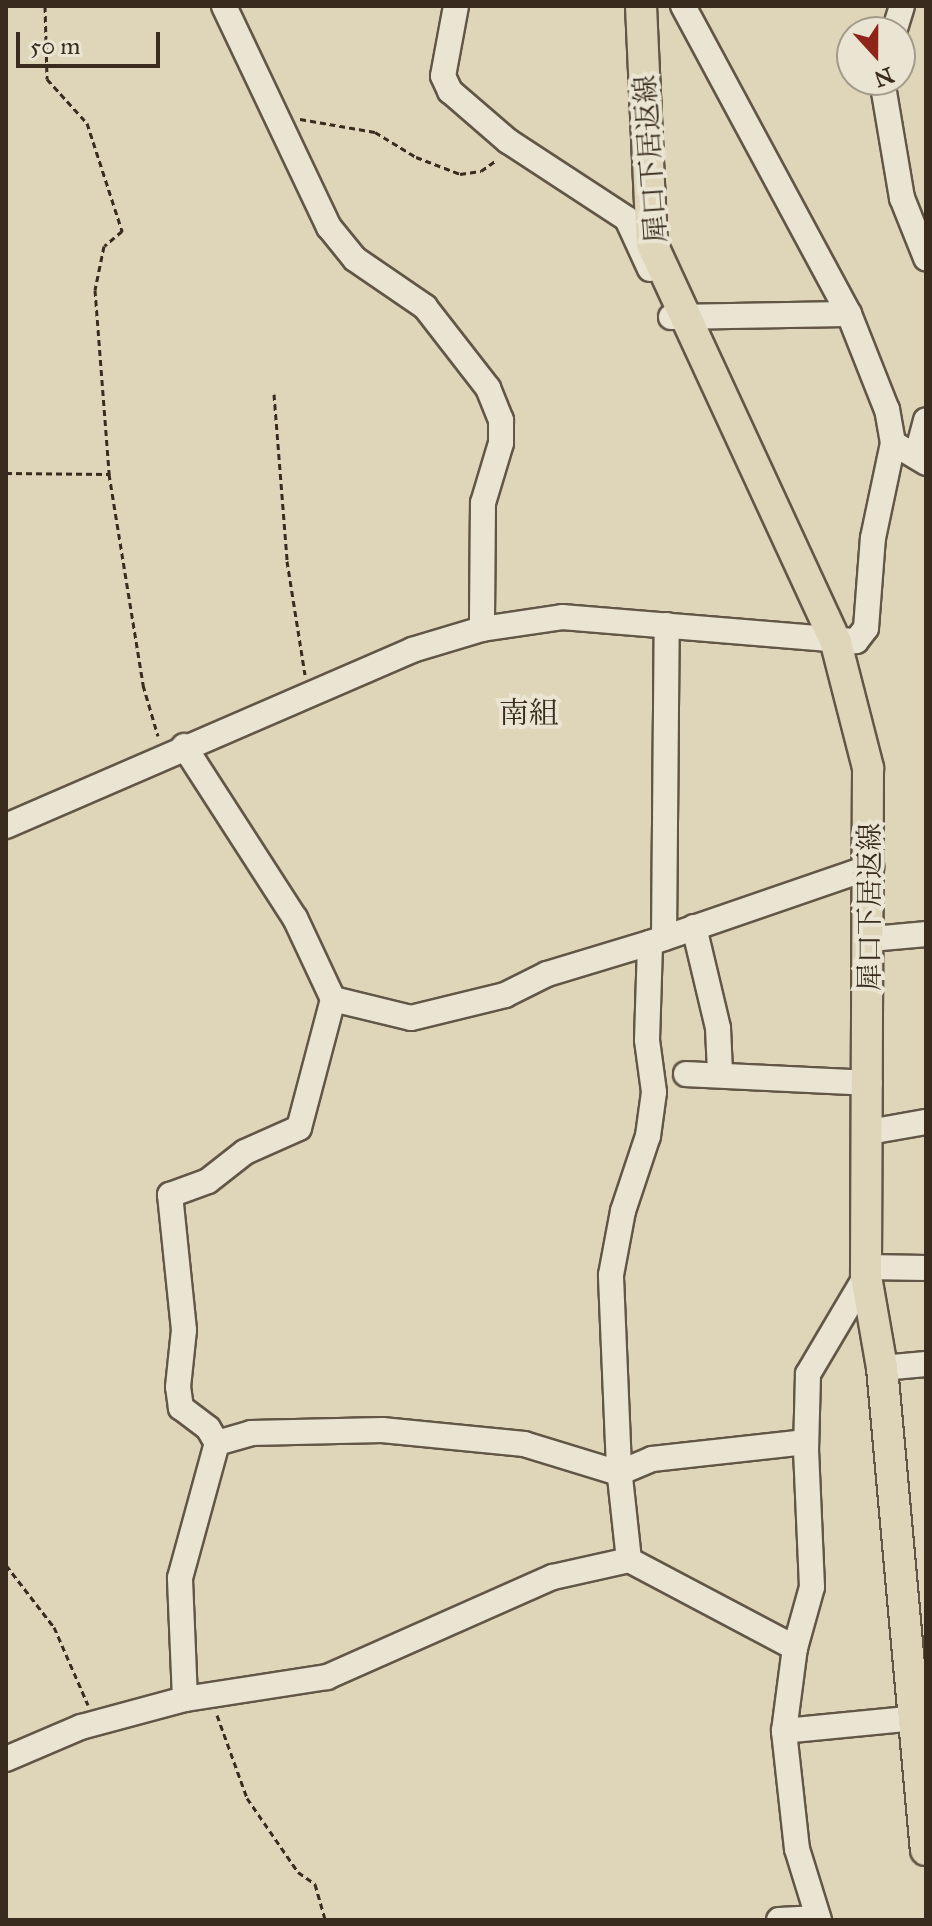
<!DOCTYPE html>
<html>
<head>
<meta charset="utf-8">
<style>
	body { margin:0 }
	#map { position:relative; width:932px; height:1926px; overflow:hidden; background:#dfd5b9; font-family:"IM FELL Great Primer","Noto Serif JP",serif }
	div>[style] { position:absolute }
	.path>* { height:3px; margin-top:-1.5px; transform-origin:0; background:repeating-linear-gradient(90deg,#392c1f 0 6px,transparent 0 10px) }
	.roads { filter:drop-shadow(2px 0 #625646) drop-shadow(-2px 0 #625646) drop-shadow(0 2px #625646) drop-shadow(0 -2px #625646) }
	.minor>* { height:24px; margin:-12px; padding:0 12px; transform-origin:12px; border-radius:12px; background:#eae4d2 }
	.major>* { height:30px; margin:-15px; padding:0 15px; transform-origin:15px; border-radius:15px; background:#dfd5b9 }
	span { translate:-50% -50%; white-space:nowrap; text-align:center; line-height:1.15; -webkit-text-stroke:8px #eae4d2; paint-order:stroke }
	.street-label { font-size:28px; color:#392c1f }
	.neighbourhood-label { font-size:30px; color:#392c1f }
	.frame { position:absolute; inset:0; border:8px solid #392c1f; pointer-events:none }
	.north { position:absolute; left:836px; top:16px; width:80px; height:80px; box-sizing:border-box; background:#eae4d2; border:2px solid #a39a8a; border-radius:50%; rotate:159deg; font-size:22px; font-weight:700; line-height:32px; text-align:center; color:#392c1f }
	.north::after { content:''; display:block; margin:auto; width:28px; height:36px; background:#8f2418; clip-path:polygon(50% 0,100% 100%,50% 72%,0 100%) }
	.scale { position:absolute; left:16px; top:32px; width:144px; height:36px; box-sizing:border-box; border:4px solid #392c1f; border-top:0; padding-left:10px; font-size:24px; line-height:28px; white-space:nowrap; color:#392c1f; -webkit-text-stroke:6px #eae4d2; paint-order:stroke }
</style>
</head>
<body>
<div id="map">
	<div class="path">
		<div style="left:45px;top:6px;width:73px;rotate:88.4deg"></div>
		<div style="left:47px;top:79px;width:59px;rotate:47.7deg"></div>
		<div style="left:87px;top:123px;width:114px;rotate:72deg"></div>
		<div style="left:122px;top:231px;width:23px;rotate:140deg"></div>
		<div style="left:104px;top:246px;width:45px;rotate:101.6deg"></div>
		<div style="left:95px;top:290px;width:185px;rotate:85.6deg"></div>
		<div style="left:109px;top:474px;width:214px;rotate:80.8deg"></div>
		<div style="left:143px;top:685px;width:53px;rotate:73.6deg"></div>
		<div style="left:300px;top:119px;width:76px;rotate:9.8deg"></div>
		<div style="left:375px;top:132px;width:48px;rotate:31.4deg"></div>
		<div style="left:416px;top:157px;width:47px;rotate:21.1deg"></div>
		<div style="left:460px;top:174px;width:21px;rotate:-8deg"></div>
		<div style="left:481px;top:171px;width:19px;rotate:-35deg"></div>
		<div style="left:274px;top:394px;width:168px;rotate:85.5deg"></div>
		<div style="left:287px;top:561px;width:115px;rotate:81deg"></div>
		<div style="left:6px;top:473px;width:103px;rotate:0.6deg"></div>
		<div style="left:6px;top:1565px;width:78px;rotate:52.3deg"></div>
		<div style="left:54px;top:1627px;width:85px;rotate:66.4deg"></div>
		<div style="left:217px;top:1715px;width:88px;rotate:70.1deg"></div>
		<div style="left:247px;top:1798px;width:90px;rotate:55.4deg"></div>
		<div style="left:298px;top:1872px;width:21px;rotate:35deg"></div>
		<div style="left:315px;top:1884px;width:37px;rotate:74deg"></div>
	</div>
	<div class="roads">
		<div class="minor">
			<div style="left:224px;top:6px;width:245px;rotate:64.6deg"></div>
			<div style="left:329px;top:227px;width:41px;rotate:50.9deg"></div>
			<div style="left:355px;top:259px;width:85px;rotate:34.4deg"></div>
			<div style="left:425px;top:307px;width:103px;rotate:52.1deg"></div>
			<div style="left:488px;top:388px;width:35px;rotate:68deg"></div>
			<div style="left:501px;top:420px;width:23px;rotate:90deg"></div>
			<div style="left:501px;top:443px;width:63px;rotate:106.7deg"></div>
			<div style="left:483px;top:503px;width:126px;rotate:90.5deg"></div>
			<div style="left:456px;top:6px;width:71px;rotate:100.5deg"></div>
			<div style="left:443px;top:76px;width:17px;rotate:65deg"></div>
			<div style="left:450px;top:91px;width:77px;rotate:40.8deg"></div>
			<div style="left:508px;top:141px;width:142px;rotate:33.2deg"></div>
			<div style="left:627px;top:219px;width:55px;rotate:65.3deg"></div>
			<div style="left:894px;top:32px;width:27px;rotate:-73deg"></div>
			<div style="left:882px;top:80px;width:120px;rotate:80.4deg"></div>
			<div style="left:902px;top:198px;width:65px;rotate:68.2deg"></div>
			<div style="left:671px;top:317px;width:178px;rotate:-1deg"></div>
			<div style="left:893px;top:443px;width:39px;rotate:31deg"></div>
			<div style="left:917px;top:454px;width:35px;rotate:-75deg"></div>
			<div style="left:184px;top:746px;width:205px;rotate:57.2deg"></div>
			<div style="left:295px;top:918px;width:89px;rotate:64.9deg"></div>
			<div style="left:6px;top:826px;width:443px;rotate:-23.4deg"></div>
			<div style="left:412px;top:650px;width:73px;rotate:-16.7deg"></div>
			<div style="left:482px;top:629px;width:81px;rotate:-8.5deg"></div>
			<div style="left:562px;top:617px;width:295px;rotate:4.7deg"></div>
			<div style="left:856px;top:641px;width:16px;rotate:-52deg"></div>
			<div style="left:866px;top:628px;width:90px;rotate:-85.6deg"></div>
			<div style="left:873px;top:538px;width:97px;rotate:-78.1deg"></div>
			<div style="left:893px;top:443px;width:34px;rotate:-100deg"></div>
			<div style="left:887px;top:410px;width:103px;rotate:-111.6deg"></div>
			<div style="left:849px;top:314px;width:350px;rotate:-118.3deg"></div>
			<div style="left:694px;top:927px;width:104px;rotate:76.6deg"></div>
			<div style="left:718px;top:1028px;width:44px;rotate:87.4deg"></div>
			<div style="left:664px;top:938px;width:313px;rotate:-89.5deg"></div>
			<div style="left:871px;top:939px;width:55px;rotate:-5.2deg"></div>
			<div style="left:686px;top:1074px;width:184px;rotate:2.8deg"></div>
			<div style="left:869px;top:1132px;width:58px;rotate:-10deg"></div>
			<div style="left:867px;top:1267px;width:59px;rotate:1deg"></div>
			<div style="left:882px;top:1368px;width:44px;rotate:-5.2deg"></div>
			<div style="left:217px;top:1443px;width:35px;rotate:-16deg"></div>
			<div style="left:251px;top:1433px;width:131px;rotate:-1.3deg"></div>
			<div style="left:382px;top:1430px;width:143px;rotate:5.6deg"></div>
			<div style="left:524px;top:1444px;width:99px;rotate:17deg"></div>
			<div style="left:619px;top:1473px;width:36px;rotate:-23deg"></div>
			<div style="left:652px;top:1459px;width:155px;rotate:-6.3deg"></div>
			<div style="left:629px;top:1560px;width:93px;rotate:-96.2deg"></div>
			<div style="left:619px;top:1468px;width:193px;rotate:-92.4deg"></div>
			<div style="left:611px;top:1275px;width:65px;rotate:-79.4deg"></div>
			<div style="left:623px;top:1211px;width:79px;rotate:-71.6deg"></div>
			<div style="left:648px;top:1136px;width:44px;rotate:-82.2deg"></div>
			<div style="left:654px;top:1092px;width:52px;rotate:-97.7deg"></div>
			<div style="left:647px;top:1040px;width:97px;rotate:-88.2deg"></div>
			<div style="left:650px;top:943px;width:234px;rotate:-19deg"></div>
			<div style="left:185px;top:1699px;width:121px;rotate:-92.4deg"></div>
			<div style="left:180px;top:1578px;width:140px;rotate:-74.7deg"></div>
			<div style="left:217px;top:1443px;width:17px;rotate:-121deg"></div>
			<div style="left:208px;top:1428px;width:34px;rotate:-143deg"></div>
			<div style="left:181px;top:1408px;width:21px;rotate:-98deg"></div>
			<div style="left:178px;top:1387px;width:57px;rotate:-84deg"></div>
			<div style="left:184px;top:1330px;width:136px;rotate:-95.9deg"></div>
			<div style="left:170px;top:1195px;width:40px;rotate:-20.2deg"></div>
			<div style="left:208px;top:1181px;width:47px;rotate:-38.1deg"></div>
			<div style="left:245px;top:1152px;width:59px;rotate:-24deg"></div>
			<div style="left:299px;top:1128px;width:133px;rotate:-75.2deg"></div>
			<div style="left:333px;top:999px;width:80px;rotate:13.7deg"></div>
			<div style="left:411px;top:1018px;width:97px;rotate:-13.7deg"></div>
			<div style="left:505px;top:995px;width:47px;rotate:-26.6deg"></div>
			<div style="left:547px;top:974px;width:108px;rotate:-16.8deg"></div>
			<div style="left:784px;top:1731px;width:143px;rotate:-5.6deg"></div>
			<div style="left:6px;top:1759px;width:82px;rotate:-23.1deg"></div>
			<div style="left:81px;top:1727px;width:108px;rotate:-15.1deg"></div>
			<div style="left:185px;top:1699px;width:144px;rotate:-8.8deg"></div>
			<div style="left:327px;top:1677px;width:247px;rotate:-23.9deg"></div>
			<div style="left:553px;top:1577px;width:78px;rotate:-12.6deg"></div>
			<div style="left:629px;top:1560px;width:188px;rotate:27.9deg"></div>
			<div style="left:779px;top:1920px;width:39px;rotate:-3deg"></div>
			<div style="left:819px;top:1920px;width:74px;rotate:-107.2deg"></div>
			<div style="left:797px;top:1849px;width:119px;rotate:-96.3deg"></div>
			<div style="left:784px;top:1731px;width:84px;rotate:-82.5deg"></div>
			<div style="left:795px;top:1648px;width:63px;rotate:-74.4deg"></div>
			<div style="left:812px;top:1587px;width:136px;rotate:-92.5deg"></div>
			<div style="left:806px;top:1451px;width:77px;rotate:-88.5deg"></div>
			<div style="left:808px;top:1374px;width:114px;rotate:-59.4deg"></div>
		</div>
		<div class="major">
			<div style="left:641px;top:6px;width:238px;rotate:87.4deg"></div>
			<div style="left:652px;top:244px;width:439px;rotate:65.2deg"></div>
			<div style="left:836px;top:643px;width:129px;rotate:75.6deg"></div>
			<div style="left:868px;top:768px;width:508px;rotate:90.23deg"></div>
			<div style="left:866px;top:1276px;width:93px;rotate:80.1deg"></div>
			<div style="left:882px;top:1368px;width:484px;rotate:84.8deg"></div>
		</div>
	</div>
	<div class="street-label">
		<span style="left:651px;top:159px;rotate:-94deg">犀口下居返線</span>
		<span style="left:870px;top:907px;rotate:-90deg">犀口下居返線</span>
	</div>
	<div class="neighbourhood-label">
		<span style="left:529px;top:713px">南組</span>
	</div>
	<div class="frame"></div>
	<div class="north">N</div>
	<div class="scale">50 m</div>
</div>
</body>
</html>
